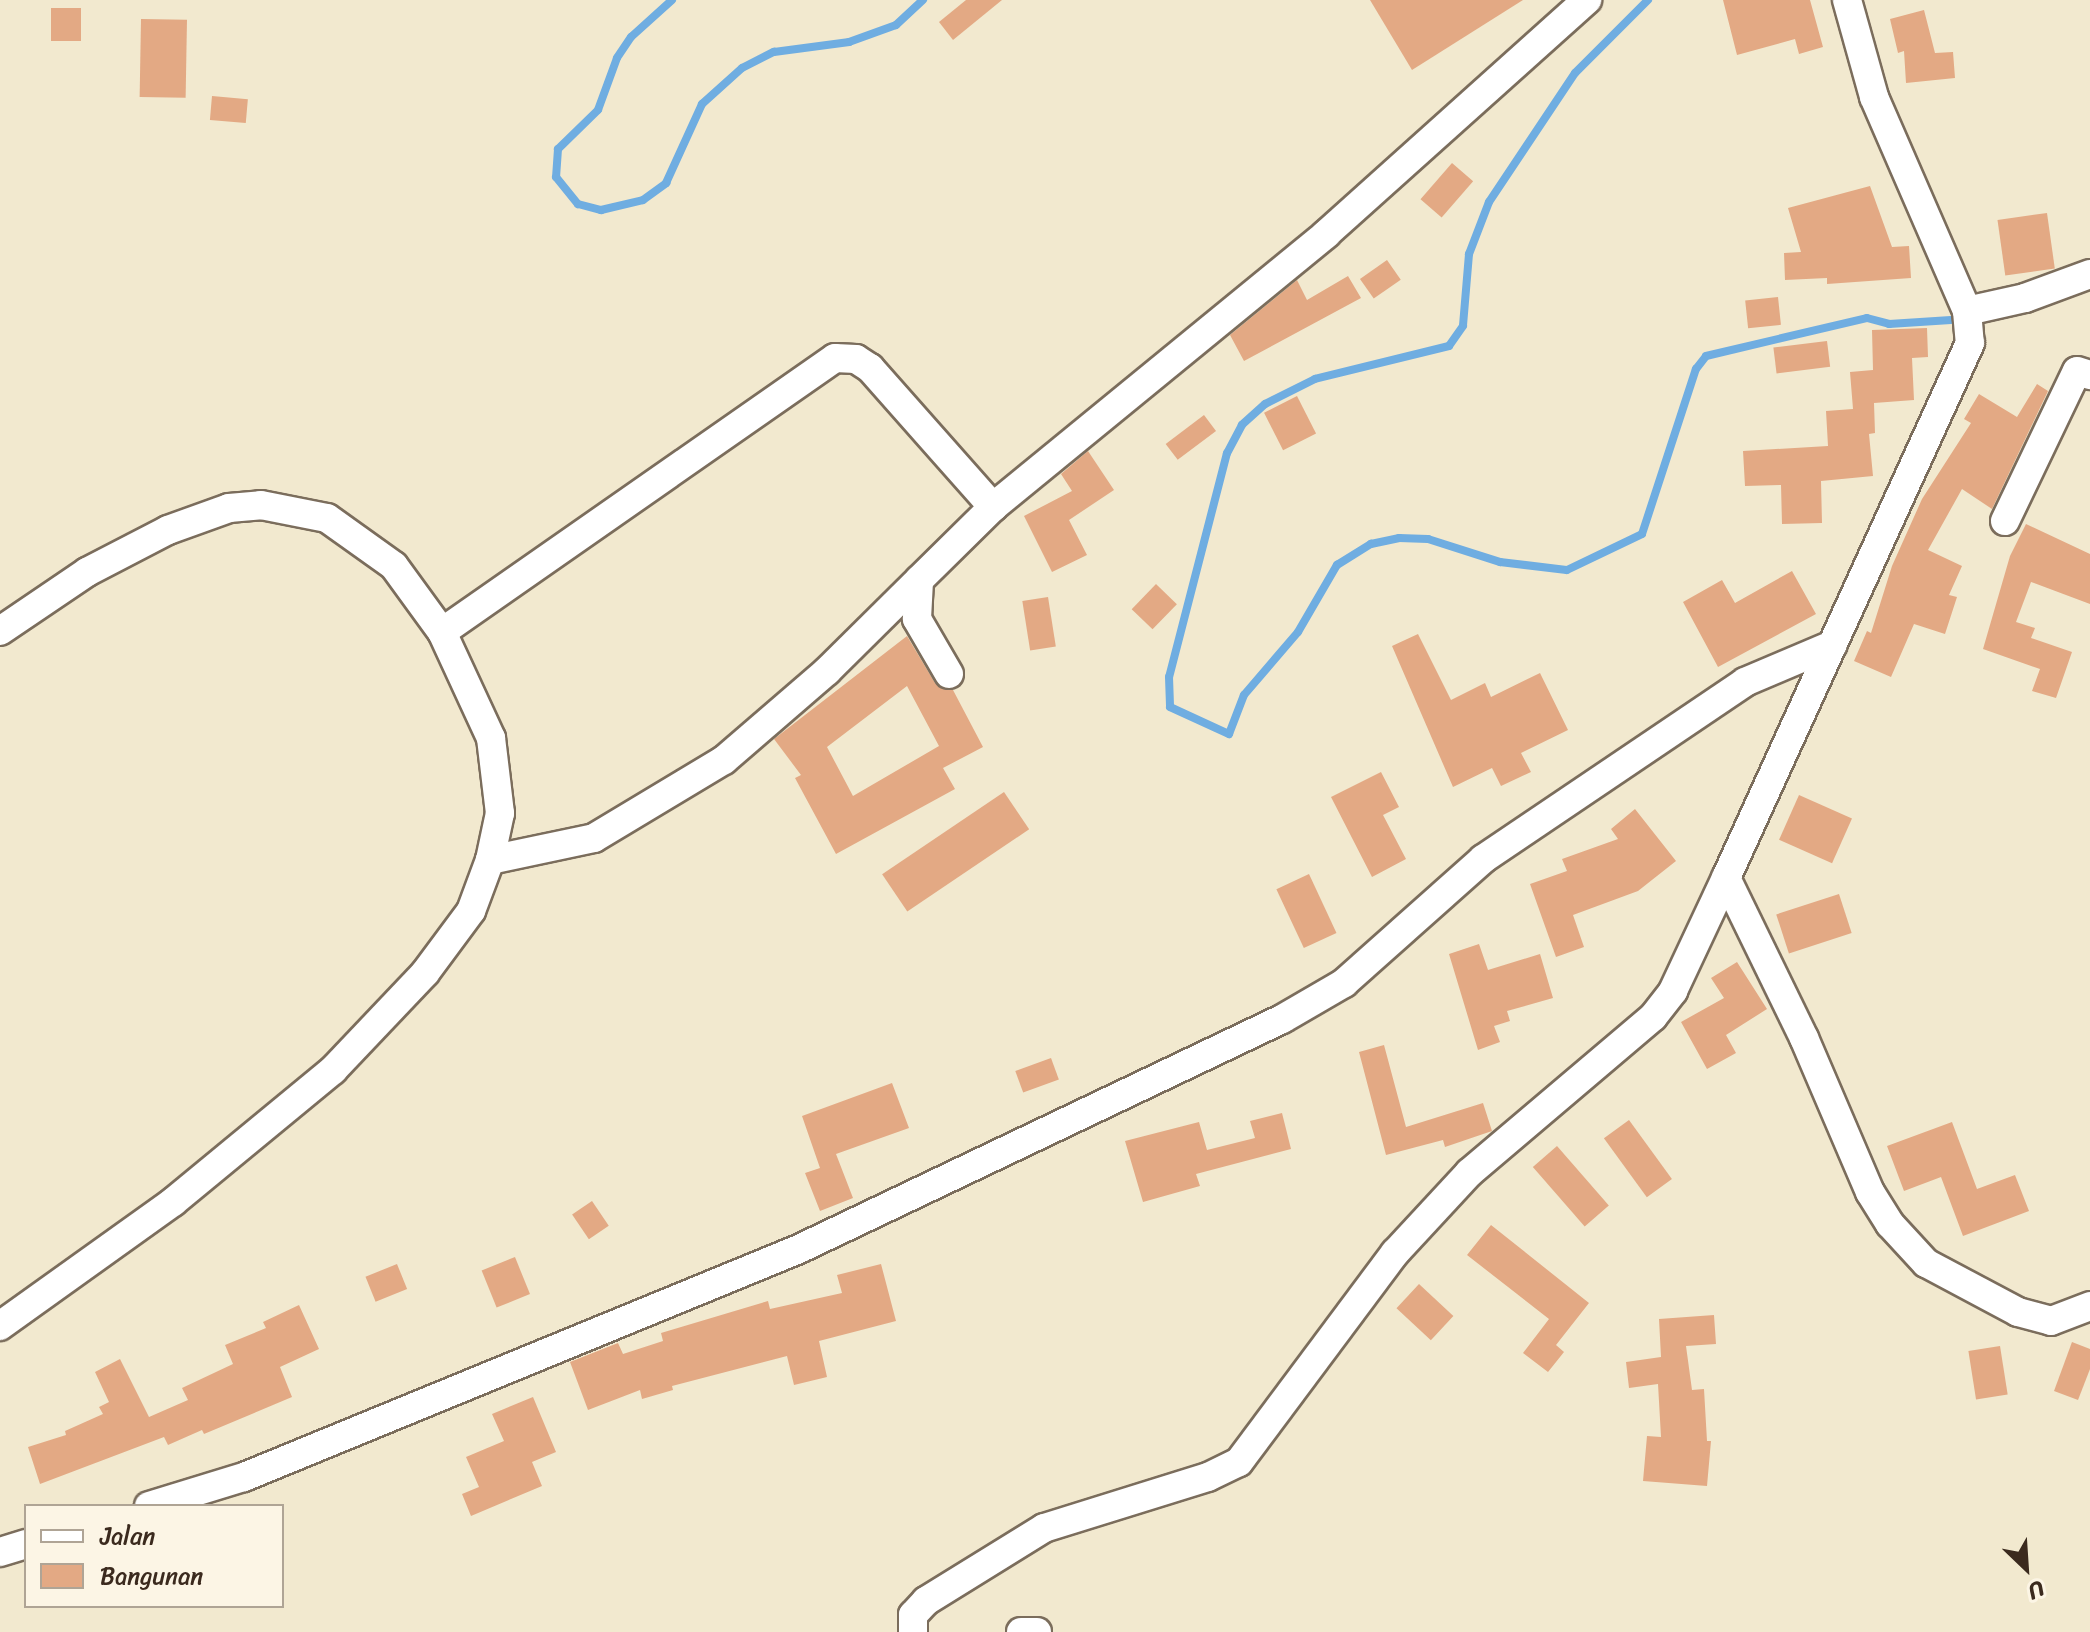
<!DOCTYPE html>
<html>
<head>
<meta charset="utf-8">
<style>
	body { margin:0 }
	#map { position:relative; width:2090px; height:1632px; overflow:hidden; background:#f2e9cf; font-family:Sriracha,sans-serif }
	div>[style] { position:absolute }
	.stream>* { height:8px; margin:-4px; padding:0 4px; transform-origin:4px; border-radius:4px; background:#6fade1 }
	.building>* { inset:0; background:#e3a984; transform-origin:0 0 }
	.roads { filter:drop-shadow(2px 0 #7b6d5c) drop-shadow(-2px 0 #7b6d5c) drop-shadow(0 2px #7b6d5c) drop-shadow(0 -2px #7b6d5c) }
	.minor>* { height:28px; margin:-14px; padding:0 14px; transform-origin:14px; border-radius:14px; background:#fff }
	span { translate:-50% -50%; white-space:nowrap; text-align:center; line-height:1.15; -webkit-text-stroke:8px #fcf5e5; paint-order:stroke }
	.legend { position:absolute; left:24px; top:1504px; width:260px; height:104px; box-sizing:border-box; background:#fcf5e5; border:2px solid #afa495; margin:0; padding:10px 14px; list-style:none; font-size:24px; color:#3b2a1e }
	.legend li { display:flex; align-items:center; gap:16px; height:40px }
	.legend b { width:40px; border:2px solid #afa495 }
	.north { position:absolute; left:1986px; top:1528px; width:80px; height:80px; -webkit-text-stroke:6px #fcf5e5; paint-order:stroke; rotate:155deg; font-size:22px; font-weight:700; line-height:32px; text-align:center; color:#3b2a1e }
	.north::after { content:''; display:block; margin:auto; width:28px; height:36px; background:#3b2a1e; clip-path:polygon(50% 0,100% 100%,50% 72%,0 100%) }
</style>
</head>
<body>
<div id="map">
	<div class="stream">
		<div style="left:672px;top:0;width:55px;rotate:137.9deg"></div>
		<div style="left:631px;top:37px;width:25px;rotate:124deg"></div>
		<div style="left:617px;top:58px;width:55px;rotate:110.1deg"></div>
		<div style="left:598px;top:110px;width:56px;rotate:135.7deg"></div>
		<div style="left:558px;top:149px;width:28px;rotate:94deg"></div>
		<div style="left:556px;top:177px;width:35px;rotate:51deg"></div>
		<div style="left:578px;top:204px;width:24px;rotate:15deg"></div>
		<div style="left:601px;top:210px;width:43px;rotate:-13.4deg"></div>
		<div style="left:643px;top:200px;width:29px;rotate:-36deg"></div>
		<div style="left:666px;top:183px;width:87px;rotate:-65.5deg"></div>
		<div style="left:702px;top:104px;width:54px;rotate:-42deg"></div>
		<div style="left:742px;top:68px;width:36px;rotate:-27deg"></div>
		<div style="left:774px;top:52px;width:76px;rotate:-7.6deg"></div>
		<div style="left:849px;top:42px;width:50px;rotate:-19.9deg"></div>
		<div style="left:896px;top:25px;width:37px;rotate:-43deg"></div>
		<div style="left:1648px;top:0;width:103px;rotate:135deg"></div>
		<div style="left:1575px;top:73px;width:155px;rotate:123.7deg"></div>
		<div style="left:1489px;top:202px;width:56px;rotate:111deg"></div>
		<div style="left:1469px;top:254px;width:72px;rotate:94.8deg"></div>
		<div style="left:1463px;top:326px;width:24px;rotate:125deg"></div>
		<div style="left:1449px;top:346px;width:138px;rotate:166.2deg"></div>
		<div style="left:1315px;top:379px;width:56px;rotate:153.4deg"></div>
		<div style="left:1265px;top:404px;width:31px;rotate:138deg"></div>
		<div style="left:1242px;top:425px;width:32px;rotate:118deg"></div>
		<div style="left:1227px;top:453px;width:231px;rotate:104.5deg"></div>
		<div style="left:1169px;top:677px;width:30px;rotate:88deg"></div>
		<div style="left:1170px;top:707px;width:65px;rotate:24.6deg"></div>
		<div style="left:1229px;top:734px;width:42px;rotate:-69deg"></div>
		<div style="left:1244px;top:695px;width:83px;rotate:-49.4deg"></div>
		<div style="left:1298px;top:632px;width:78px;rotate:-59.8deg"></div>
		<div style="left:1337px;top:565px;width:40px;rotate:-32deg"></div>
		<div style="left:1371px;top:544px;width:29px;rotate:-12deg"></div>
		<div style="left:1399px;top:538px;width:29px;rotate:2deg"></div>
		<div style="left:1428px;top:539px;width:76px;rotate:17.7deg"></div>
		<div style="left:1500px;top:562px;width:67px;rotate:6.8deg"></div>
		<div style="left:1567px;top:570px;width:83px;rotate:-25.6deg"></div>
		<div style="left:1642px;top:534px;width:174px;rotate:-71.9deg"></div>
		<div style="left:1696px;top:369px;width:16px;rotate:-52deg"></div>
		<div style="left:1706px;top:356px;width:165px;rotate:-13.3deg"></div>
		<div style="left:1867px;top:318px;width:23px;rotate:15deg"></div>
		<div style="left:1889px;top:324px;width:62px;rotate:-3.7deg"></div>
	</div>
	<div class="building">
		<div style="clip-path:polygon(966px 0,1002px 0,953px 40px,939px 22px)"></div>
		<div style="clip-path:polygon(1370px 0,1523px 0,1412px 70px)"></div>
		<div style="clip-path:polygon(1723px 0,1810px 0,1823px 47px,1799px 54px,1795px 39px,1737px 55px)"></div>
		<div style="left:51px;top:8px;width:30px;height:33px"></div>
		<div style="clip-path:polygon(1924px 10px,1935px 53px,1953px 52px,1955px 78px,1906px 83px,1904px 51px,1898px 53px,1890px 19px)"></div>
		<div style="left:141px;top:19px;width:46px;height:78px;rotate:1deg"></div>
		<div style="left:212px;top:96px;width:36px;height:24px;rotate:5deg"></div>
		<div style="left:1452px;top:163px;width:28px;height:48px;rotate:41deg"></div>
		<div style="clip-path:polygon(1870px 186px,1892px 247px,1909px 246px,1911px 278px,1827px 284px,1827px 278px,1785px 280px,1784px 253px,1801px 252px,1788px 208px)"></div>
		<div style="left:2047px;top:213px;width:56px;height:50px;rotate:82deg"></div>
		<div style="left:1387px;top:260px;width:24px;height:33px;rotate:55deg"></div>
		<div style="clip-path:polygon(1348px 276px,1361px 298px,1244px 361px,1230px 335px,1297px 280px,1307px 300px)"></div>
		<div style="left:1778px;top:297px;width:28px;height:33px;rotate:84deg"></div>
		<div style="clip-path:polygon(1927px 328px,1928px 357px,1912px 358px,1914px 400px,1874px 403px,1875px 433px,1869px 434px,1873px 476px,1821px 481px,1822px 523px,1782px 524px,1781px 485px,1745px 486px,1743px 451px,1828px 446px,1826px 411px,1853px 409px,1850px 372px,1873px 370px,1872px 330px)"></div>
		<div style="left:1827px;top:341px;width:26px;height:54px;rotate:83deg"></div>
		<div style="clip-path:polygon(2037px 384px,2048px 391px,1992px 509px,1962px 489px,1928px 550px,1962px 566px,1949px 595px,1957px 597px,1945px 634px,1914px 624px,1891px 677px,1854px 661px,1867px 631px,1871px 633px,1892px 566px,1922px 499px,1971px 423px,1964px 419px,1979px 394px,2017px 417px)"></div>
		<div style="left:1297px;top:396px;width:42px;height:37px;rotate:63deg"></div>
		<div style="left:1204px;top:415px;width:20px;height:48px;rotate:53deg"></div>
		<div style="clip-path:polygon(1088px 451px,1114px 490px,1069px 520px,1087px 555px,1052px 572px,1024px 516px,1072px 491px,1061px 474px)"></div>
		<div style="clip-path:polygon(2026px 524px,2090px 554px,2090px 604px,2031px 582px,2016px 622px,2035px 628px,2031px 638px,2072px 652px,2056px 698px,2032px 691px,2040px 669px,1983px 649px,2010px 556px)"></div>
		<div style="clip-path:polygon(1792px 571px,1816px 614px,1718px 667px,1683px 602px,1722px 580px,1735px 603px)"></div>
		<div style="left:1156px;top:584px;width:29px;height:35px;rotate:44deg"></div>
		<div style="left:1048px;top:597px;width:50px;height:26px;rotate:81deg"></div>
		<div style="clip-path:polygon(1418px 634px,1451px 700px,1485px 683px,1491px 697px,1540px 673px,1568px 730px,1521px 753px,1531px 772px,1501px 786px,1492px 768px,1453px 787px,1392px 646px)"></div>
		<div style="clip-path:polygon(evenodd,907px 636px,935px 683px,953px 690px,983px 747px,943px 768px,955px 789px,836px 854px,795px 778px,801px 775px,774px 739px,907px 636px,907px 686px,939px 746px,853px 796px,827px 747px,907px 686px)"></div>
		<div style="clip-path:polygon(1381px 772px,1399px 807px,1383px 815px,1406px 859px,1372px 877px,1331px 797px)"></div>
		<div style="left:1004px;top:792px;width:45px;height:147px;rotate:56deg"></div>
		<div style="left:1799px;top:795px;width:58px;height:49px;rotate:24deg"></div>
		<div style="clip-path:polygon(1635px 809px,1676px 861px,1638px 891px,1573px 915px,1584px 947px,1556px 957px,1530px 884px,1567px 871px,1562px 859px,1618px 839px,1611px 829px)"></div>
		<div style="left:1309px;top:874px;width:65px;height:36px;rotate:65deg"></div>
		<div style="left:1839px;top:894px;width:41px;height:66px;rotate:72deg"></div>
		<div style="clip-path:polygon(1479px 944px,1488px 970px,1540px 954px,1553px 998px,1507px 1011px,1510px 1021px,1494px 1026px,1500px 1042px,1478px 1050px,1449px 954px)"></div>
		<div style="clip-path:polygon(1737px 962px,1767px 1009px,1726px 1035px,1736px 1053px,1707px 1069px,1681px 1022px,1724px 998px,1711px 978px)"></div>
		<div style="clip-path:polygon(1384px 1045px,1406px 1127px,1483px 1103px,1492px 1131px,1445px 1147px,1443px 1140px,1386px 1155px,1359px 1052px)"></div>
		<div style="left:1051px;top:1058px;width:23px;height:38px;rotate:70deg"></div>
		<div style="clip-path:polygon(892px 1083px,909px 1128px,836px 1154px,853px 1198px,820px 1211px,805px 1173px,820px 1168px,802px 1116px)"></div>
		<div style="clip-path:polygon(1282px 1113px,1291px 1149px,1196px 1174px,1200px 1186px,1143px 1202px,1125px 1141px,1199px 1122px,1207px 1150px,1255px 1138px,1250px 1121px)"></div>
		<div style="left:1629px;top:1120px;width:73px;height:31px;rotate:54deg"></div>
		<div style="clip-path:polygon(1952px 1122px,1977px 1189px,2015px 1175px,2029px 1211px,1963px 1236px,1941px 1177px,1904px 1191px,1887px 1146px)"></div>
		<div style="left:1557px;top:1146px;width:79px;height:32px;rotate:49deg"></div>
		<div style="left:592px;top:1201px;width:30px;height:24px;rotate:56deg"></div>
		<div style="clip-path:polygon(1491px 1225px,1589px 1303px,1556px 1345px,1564px 1352px,1548px 1372px,1523px 1353px,1549px 1319px,1467px 1255px)"></div>
		<div style="left:515px;top:1257px;width:40px;height:36px;rotate:68deg"></div>
		<div style="left:397px;top:1264px;width:27px;height:34px;rotate:68deg"></div>
		<div style="clip-path:polygon(881px 1264px,896px 1321px,819px 1341px,827px 1377px,794px 1385px,787px 1356px,672px 1386px,673px 1390px,642px 1399px,640px 1390px,588px 1410px,570px 1362px,618px 1343px,623px 1354px,663px 1341px,661px 1333px,768px 1301px,770px 1309px,842px 1293px,837px 1275px)"></div>
		<div style="left:1419px;top:1284px;width:47px;height:33px;rotate:43deg"></div>
		<div style="clip-path:polygon(299px 1305px,319px 1349px,280px 1367px,292px 1397px,204px 1434px,202px 1430px,168px 1445px,164px 1437px,40px 1484px,28px 1447px,66px 1435px,65px 1431px,103px 1414px,99px 1407px,109px 1402px,95px 1372px,120px 1359px,149px 1417px,188px 1400px,182px 1388px,233px 1364px,225px 1345px,266px 1328px,263px 1322px)"></div>
		<div style="clip-path:polygon(1714px 1315px,1716px 1344px,1686px 1346px,1692px 1390px,1704px 1389px,1707px 1441px,1711px 1441px,1707px 1486px,1643px 1481px,1647px 1436px,1661px 1437px,1658px 1384px,1629px 1388px,1626px 1362px,1661px 1357px,1659px 1319px)"></div>
		<div style="clip-path:polygon(2072px 1342px,2090px 1349px,2090px 1369px,2078px 1400px,2054px 1391px)"></div>
		<div style="left:2000px;top:1346px;width:49px;height:32px;rotate:81deg"></div>
		<div style="clip-path:polygon(533px 1397px,556px 1452px,532px 1462px,542px 1486px,471px 1516px,462px 1494px,479px 1487px,466px 1457px,504px 1441px,492px 1414px)"></div>
	</div>
	<div class="roads">
		<div class="minor">
			<div style="left:1847px;top:0;width:101px;rotate:74.4deg"></div>
			<div style="left:1874px;top:97px;width:233px;rotate:66.5deg"></div>
			<div style="left:1967px;top:311px;width:32px;rotate:85deg"></div>
			<div style="left:1970px;top:343px;width:588px;rotate:114.52deg"></div>
			<div style="left:1726px;top:878px;width:178px;rotate:64deg"></div>
			<div style="left:1804px;top:1038px;width:168px;rotate:66.8deg"></div>
			<div style="left:1870px;top:1192px;width:38px;rotate:58deg"></div>
			<div style="left:1890px;top:1224px;width:53px;rotate:47.3deg"></div>
			<div style="left:1926px;top:1263px;width:104px;rotate:28deg"></div>
			<div style="left:2018px;top:1312px;width:34px;rotate:15deg"></div>
			<div style="left:2051px;top:1321px;width:42px;rotate:-21deg"></div>
			<div style="left:1967px;top:311px;width:59px;rotate:-12.6deg"></div>
			<div style="left:2025px;top:298px;width:69px;rotate:-20.3deg"></div>
			<div style="left:2005px;top:521px;width:166px;rotate:-64.4deg"></div>
			<div style="left:2077px;top:371px;width:14px;rotate:17deg"></div>
			<div style="left:0;top:631px;width:105px;rotate:-34.1deg"></div>
			<div style="left:87px;top:572px;width:91px;rotate:-27.4deg"></div>
			<div style="left:168px;top:530px;width:65px;rotate:-19.8deg"></div>
			<div style="left:229px;top:508px;width:32px;rotate:-5deg"></div>
			<div style="left:261px;top:505px;width:67px;rotate:11.1deg"></div>
			<div style="left:327px;top:518px;width:82px;rotate:35.6deg"></div>
			<div style="left:394px;top:566px;width:82px;rotate:54deg"></div>
			<div style="left:442px;top:632px;width:117px;rotate:65.2deg"></div>
			<div style="left:491px;top:738px;width:76px;rotate:83.2deg"></div>
			<div style="left:500px;top:813px;width:48px;rotate:102deg"></div>
			<div style="left:490px;top:860px;width:54px;rotate:110.4deg"></div>
			<div style="left:471px;top:911px;width:77px;rotate:126.6deg"></div>
			<div style="left:425px;top:973px;width:134px;rotate:133.5deg"></div>
			<div style="left:333px;top:1070px;width:207px;rotate:140.5deg"></div>
			<div style="left:173px;top:1202px;width:213px;rotate:144.4deg"></div>
			<div style="left:442px;top:632px;width:479px;rotate:-34.9deg"></div>
			<div style="left:835px;top:358px;width:21px;rotate:3deg"></div>
			<div style="left:856px;top:359px;width:17px;rotate:33deg"></div>
			<div style="left:870px;top:368px;width:186px;rotate:48.5deg"></div>
			<div style="left:993px;top:507px;width:431px;rotate:-39.3deg"></div>
			<div style="left:1326px;top:234px;width:351px;rotate:-41.9deg"></div>
			<div style="left:949px;top:674px;width:64px;rotate:-120.2deg"></div>
			<div style="left:917px;top:619px;width:39px;rotate:-87deg"></div>
			<div style="left:919px;top:580px;width:104px;rotate:-44.6deg"></div>
			<div style="left:490px;top:860px;width:106px;rotate:-11.9deg"></div>
			<div style="left:594px;top:838px;width:152px;rotate:-31deg"></div>
			<div style="left:724px;top:760px;width:136px;rotate:-40.8deg"></div>
			<div style="left:827px;top:671px;width:129px;rotate:-44.7deg"></div>
			<div style="left:149px;top:1506px;width:99px;rotate:-17deg"></div>
			<div style="left:244px;top:1477px;width:600px;rotate:-22.33deg"></div>
			<div style="left:799px;top:1249px;width:535px;rotate:-25.46deg"></div>
			<div style="left:1282px;top:1019px;width:72px;rotate:-30.1deg"></div>
			<div style="left:1344px;top:983px;width:186px;rotate:-41.7deg"></div>
			<div style="left:1483px;top:859px;width:316px;rotate:-34deg"></div>
			<div style="left:1745px;top:682px;width:95px;rotate:-23deg"></div>
			<div style="left:0;top:1552px;width:27px;rotate:-17deg"></div>
			<div style="left:913px;top:1632px;width:17px;rotate:-90deg"></div>
			<div style="left:913px;top:1615px;width:19px;rotate:-47deg"></div>
			<div style="left:926px;top:1601px;width:139px;rotate:-31.7deg"></div>
			<div style="left:1044px;top:1528px;width:172px;rotate:-17.3deg"></div>
			<div style="left:1208px;top:1477px;width:34px;rotate:-26deg"></div>
			<div style="left:1239px;top:1462px;width:261px;rotate:-53.3deg"></div>
			<div style="left:1395px;top:1253px;width:109px;rotate:-47.2deg"></div>
			<div style="left:1469px;top:1173px;width:241px;rotate:-40.3deg"></div>
			<div style="left:1653px;top:1017px;width:33px;rotate:-52deg"></div>
			<div style="left:1673px;top:991px;width:125px;rotate:-64.9deg"></div>
			<div style="left:1021px;top:1632px;width:16px"></div>
		</div>
	</div>
	<ul class="legend">
	<li><b style="height:10px;background:#fff"></b>Jalan</li>
	<li><b style="height:22px;background:#e3a984"></b>Bangunan</li>
	</ul>
	<div class="north">U</div>
</div>
</body>
</html>
